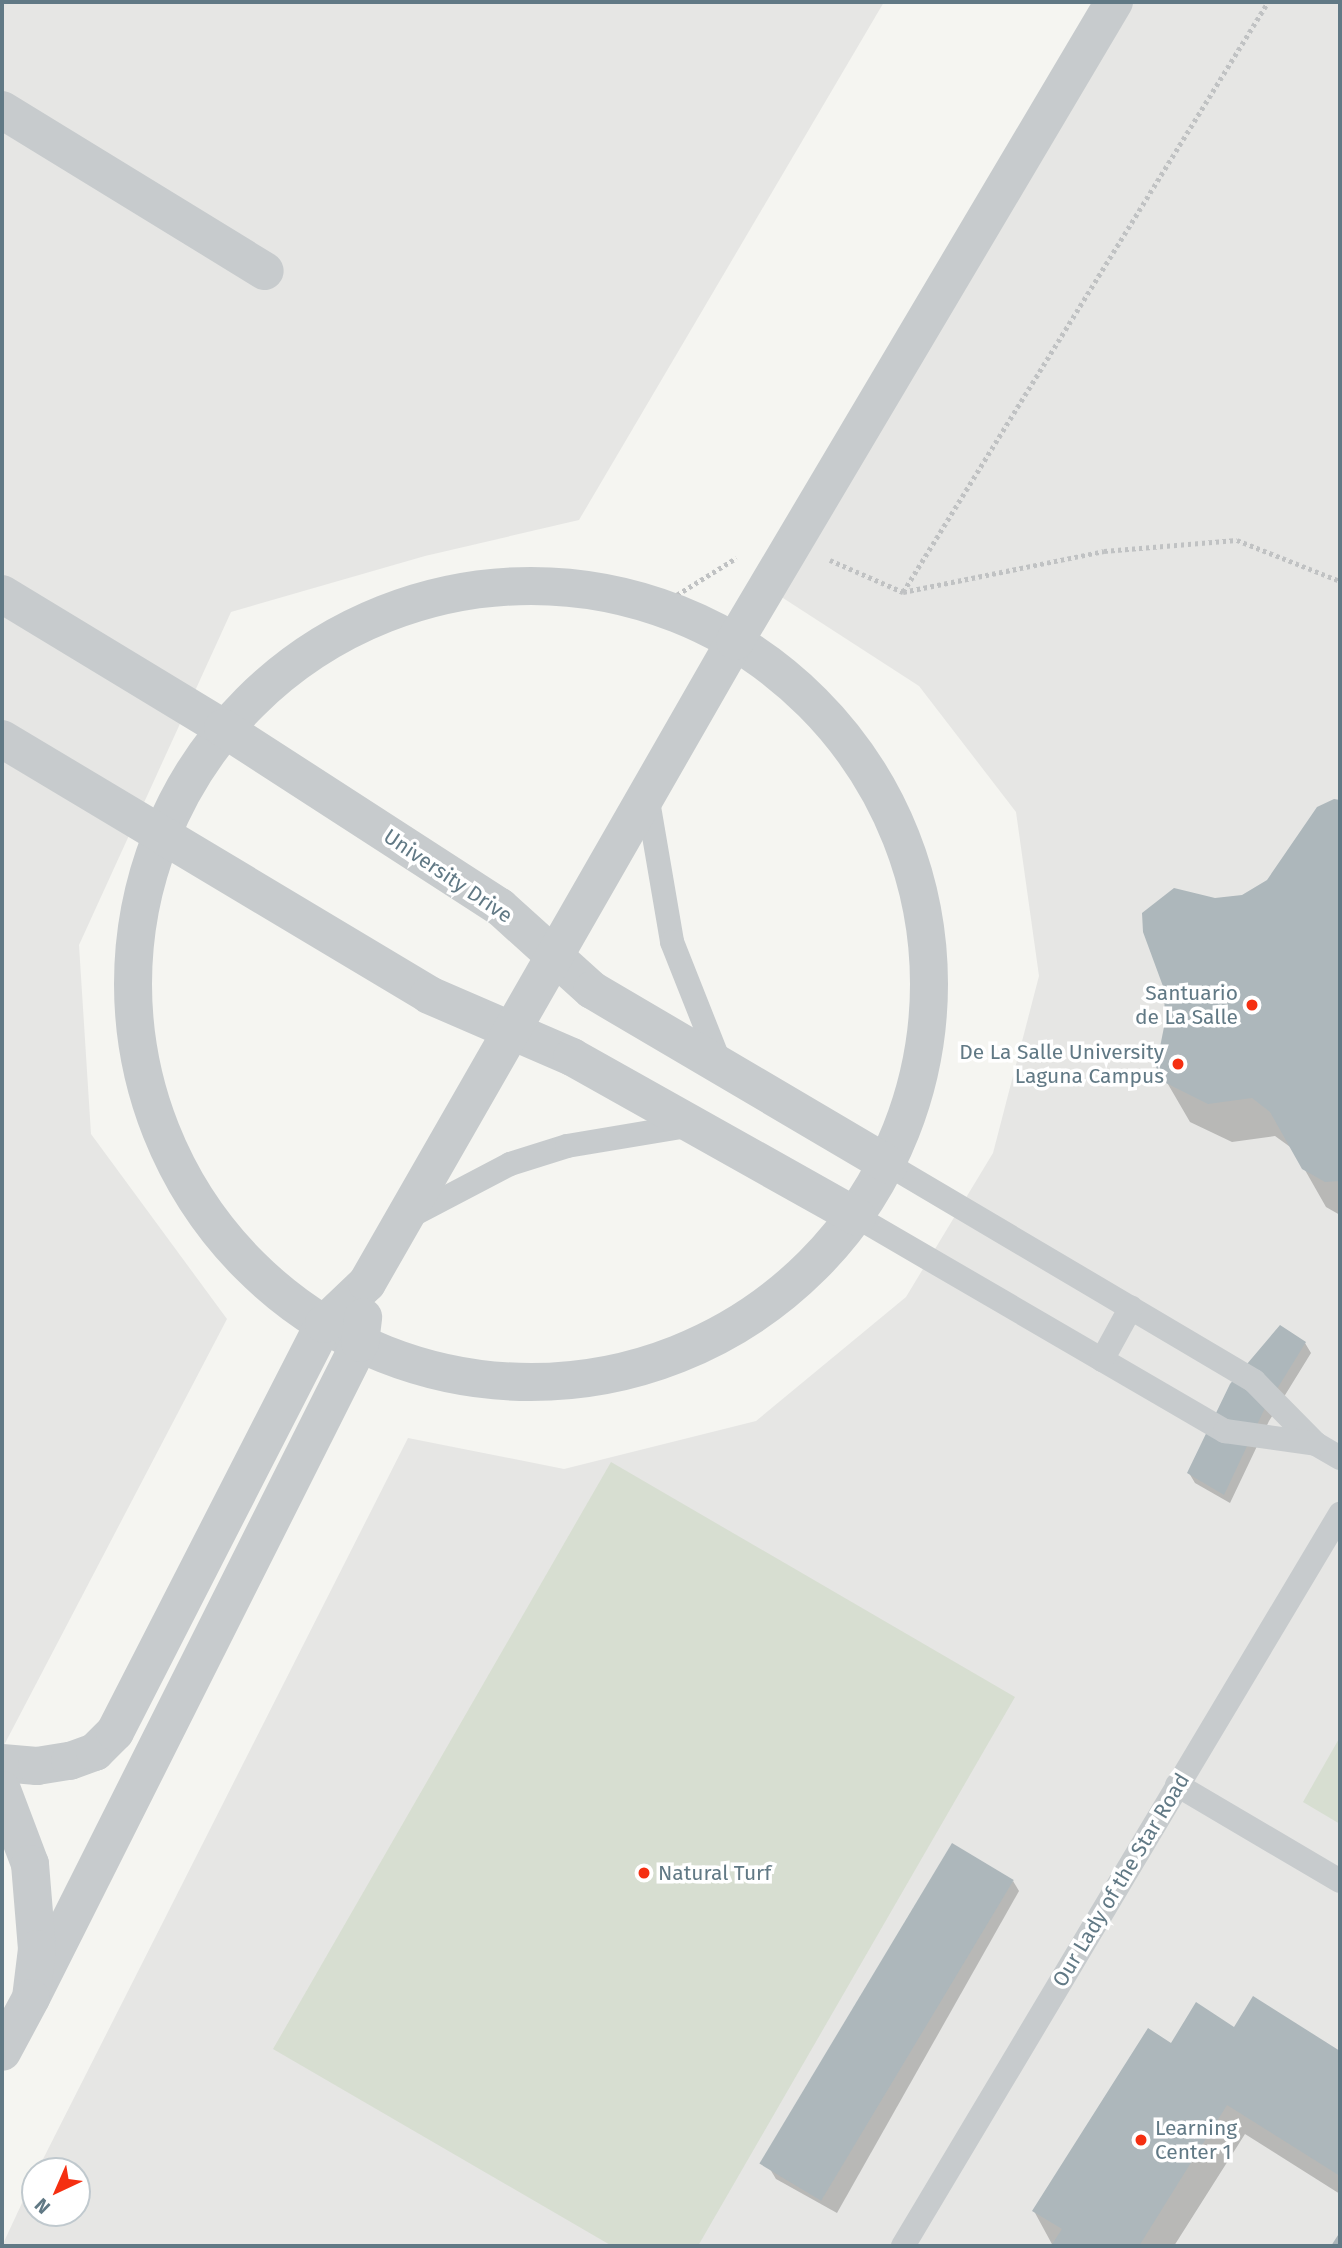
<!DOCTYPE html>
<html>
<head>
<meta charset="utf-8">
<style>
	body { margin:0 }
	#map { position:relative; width:1342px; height:2248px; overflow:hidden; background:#f5f5f1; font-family:"Fira Sans",sans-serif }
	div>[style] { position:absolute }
	.built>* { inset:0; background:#e6e6e4 }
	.green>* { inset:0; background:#d7ded1 }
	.shadow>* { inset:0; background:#0003 }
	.building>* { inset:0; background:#adb7bb; transform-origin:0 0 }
	.path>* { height:4.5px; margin-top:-2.25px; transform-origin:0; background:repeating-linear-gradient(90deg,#c0c2c3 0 3.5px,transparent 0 7px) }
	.service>* { height:24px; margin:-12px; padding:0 12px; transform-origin:12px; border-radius:12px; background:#c7cbcd }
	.minor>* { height:38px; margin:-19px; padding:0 19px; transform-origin:19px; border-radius:19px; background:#c7cbcd }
	.minor>.ring { margin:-19px; padding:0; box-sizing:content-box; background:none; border:38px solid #c7cbcd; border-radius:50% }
	.tertiary>* { height:38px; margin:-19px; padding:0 19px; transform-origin:19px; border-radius:19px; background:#c7cbcd }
	.dots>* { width:19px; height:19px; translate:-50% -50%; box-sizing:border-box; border:4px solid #fff; border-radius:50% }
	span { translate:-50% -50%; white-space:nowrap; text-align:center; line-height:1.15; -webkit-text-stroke:7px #fff; paint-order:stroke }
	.street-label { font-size:21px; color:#617985 }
	.poi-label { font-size:21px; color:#617985 }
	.right { translate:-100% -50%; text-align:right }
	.left { translate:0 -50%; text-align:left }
	.frame { position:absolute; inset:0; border:4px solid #617985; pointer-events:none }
	.north { position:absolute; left:21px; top:2157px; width:70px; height:70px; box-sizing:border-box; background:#fff; border:2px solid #c0c9ce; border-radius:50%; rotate:224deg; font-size:19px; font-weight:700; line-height:28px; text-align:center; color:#617985 }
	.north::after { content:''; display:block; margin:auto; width:24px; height:32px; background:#f52f11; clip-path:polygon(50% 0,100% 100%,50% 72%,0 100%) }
</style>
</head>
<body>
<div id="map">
	<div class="built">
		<div style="clip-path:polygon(2px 2px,884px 2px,579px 520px,425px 556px,231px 612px,79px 945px,91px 1134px,227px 1319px,2px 1749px)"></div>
		<div style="clip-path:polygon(1103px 2px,1340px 2px,1340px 2246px,2px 2246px,35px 2175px,35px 2213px,77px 2213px,77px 2171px,37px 2171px,408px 1438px,564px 1469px,756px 1421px,906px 1297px,993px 1153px,1039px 976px,1016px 812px,919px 686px,766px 587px)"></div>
	</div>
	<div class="green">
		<div style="clip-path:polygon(611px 1462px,1015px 1697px,698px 2246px,612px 2246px,273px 2049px)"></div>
		<div style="clip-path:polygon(1340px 1737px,1340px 1824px,1303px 1802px)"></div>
	</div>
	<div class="shadow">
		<div style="clip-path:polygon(1334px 801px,1340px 802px,1340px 1215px,1326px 1207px,1293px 1149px,1275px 1136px,1232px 1142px,1190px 1122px,1158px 1067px,1215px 900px,1242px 897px,1268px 882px)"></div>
		<div style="clip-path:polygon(1305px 1343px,1311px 1353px,1269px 1421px,1230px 1503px,1195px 1483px,1189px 1473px)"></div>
		<div style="clip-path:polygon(1013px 1881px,1019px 1891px,837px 2213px,776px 2179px,770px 2169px)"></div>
		<div style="clip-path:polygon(1254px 1998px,1340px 2053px,1340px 2194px,1245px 2134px,1174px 2246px,1053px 2246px,1034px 2211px,1171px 2045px,1235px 2029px)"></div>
	</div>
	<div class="building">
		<div style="clip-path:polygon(1334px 799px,1340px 800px,1340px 1181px,1325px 1182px,1302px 1169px,1270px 1112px,1252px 1098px,1208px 1104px,1166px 1083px,1156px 1067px,1165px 1022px,1164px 989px,1143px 932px,1142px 913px,1174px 888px,1215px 898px,1242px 895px,1267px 880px,1317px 807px)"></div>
		<div style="clip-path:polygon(1280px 1325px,1306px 1342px,1264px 1410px,1224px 1495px,1187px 1473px,1230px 1384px)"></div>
		<div style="left:952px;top:1843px;width:72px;height:374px;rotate:31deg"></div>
		<div style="clip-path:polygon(1253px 1996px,1340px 2051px,1340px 2176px,1227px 2105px,1139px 2246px,1051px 2246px,1062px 2229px,1032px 2211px,1148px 2028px,1171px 2043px,1196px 2002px,1234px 2027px)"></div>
		<div style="clip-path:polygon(1340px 2232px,1340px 2246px,1331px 2246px)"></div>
	</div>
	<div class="path">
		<div style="left:830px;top:560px;width:80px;rotate:23.7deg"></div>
		<div style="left:903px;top:592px;width:205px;rotate:-11.5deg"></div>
		<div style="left:1104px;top:551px;width:133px;rotate:-4.7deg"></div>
		<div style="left:1237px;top:540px;width:111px;rotate:21.7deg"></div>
		<div style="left:903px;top:592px;width:694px;rotate:-58.26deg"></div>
		<div style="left:659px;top:606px;width:91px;rotate:-31.9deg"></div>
	</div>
	<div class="service">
		<div style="left:647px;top:795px;width:149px;rotate:80.3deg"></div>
		<div style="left:672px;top:942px;width:133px;rotate:68.4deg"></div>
		<div style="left:889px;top:1165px;width:424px;rotate:30.6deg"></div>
		<div style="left:1254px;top:1381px;width:88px;rotate:45.5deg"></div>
		<div style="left:1316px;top:1444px;width:28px;rotate:30deg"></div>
		<div style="left:409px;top:1217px;width:114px;rotate:-27.7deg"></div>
		<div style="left:510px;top:1164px;width:60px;rotate:-17.5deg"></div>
		<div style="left:567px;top:1146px;width:128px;rotate:-9.5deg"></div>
		<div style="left:857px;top:1217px;width:426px;rotate:30.2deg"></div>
		<div style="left:1225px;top:1431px;width:92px;rotate:8.1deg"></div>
		<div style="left:1102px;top:1360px;width:60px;rotate:-61.3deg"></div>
		<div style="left:1177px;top:1785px;width:189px;rotate:30.5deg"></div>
		<div style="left:903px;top:2246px;width:853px;rotate:-59.16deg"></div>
	</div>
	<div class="minor">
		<div style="left:2px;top:110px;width:308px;rotate:31.5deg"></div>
		<div class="ring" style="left:133px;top:586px;width:758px;height:758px"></div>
		<div style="left:2px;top:594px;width:258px;rotate:31.2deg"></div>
		<div style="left:223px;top:728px;width:330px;rotate:32.9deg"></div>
		<div style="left:500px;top:907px;width:124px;rotate:42.1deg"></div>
		<div style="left:592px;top:990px;width:345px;rotate:30.5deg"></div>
		<div style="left:2px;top:739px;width:498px;rotate:30.9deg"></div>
		<div style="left:429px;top:995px;width:156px;rotate:23.4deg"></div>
		<div style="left:572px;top:1057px;width:327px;rotate:29.3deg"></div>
		<div style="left:2px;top:1763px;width:35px;rotate:5deg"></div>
		<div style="left:37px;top:1766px;width:33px;rotate:-9deg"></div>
		<div style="left:70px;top:1761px;width:27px;rotate:-20deg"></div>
		<div style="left:95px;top:1752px;width:28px;rotate:-45deg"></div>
		<div style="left:115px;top:1732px;width:458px;rotate:-62.9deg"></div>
		<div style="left:324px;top:1324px;width:59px;rotate:-43.6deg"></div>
		<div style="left:367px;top:1283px;width:740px;rotate:-60.18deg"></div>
		<div style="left:735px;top:641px;width:743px;rotate:-59.33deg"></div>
		<div style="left:33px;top:1994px;width:729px;rotate:-63.33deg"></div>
		<div style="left:360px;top:1343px;width:26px;rotate:-83deg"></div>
	</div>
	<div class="tertiary">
		<div style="left:2px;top:1790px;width:79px;rotate:69.3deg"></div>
		<div style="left:30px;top:1864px;width:85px;rotate:85.3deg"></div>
		<div style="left:37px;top:1949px;width:49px;rotate:97deg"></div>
		<div style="left:31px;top:1998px;width:61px;rotate:118.2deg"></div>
	</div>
	<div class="dots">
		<div style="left:1252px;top:1005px;background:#f52f11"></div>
		<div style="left:1178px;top:1064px;background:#f52f11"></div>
		<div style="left:644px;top:1873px;background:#f52f11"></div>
		<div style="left:1141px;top:2140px;background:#f52f11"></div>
	</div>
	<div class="street-label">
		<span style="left:448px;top:876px;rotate:34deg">University Drive</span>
		<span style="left:1121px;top:1880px;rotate:-59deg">Our Lady of the Star Road</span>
	</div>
	<div class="poi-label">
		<span class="right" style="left:1238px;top:1005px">Santuario<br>de La Salle</span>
		<span class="right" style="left:1164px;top:1064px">De La Salle University<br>Laguna Campus</span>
		<span class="left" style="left:658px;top:1873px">Natural Turf</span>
		<span class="left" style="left:1155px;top:2140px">Learning<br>Center 1</span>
	</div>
	<div class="frame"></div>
	<div class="north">N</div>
</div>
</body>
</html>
